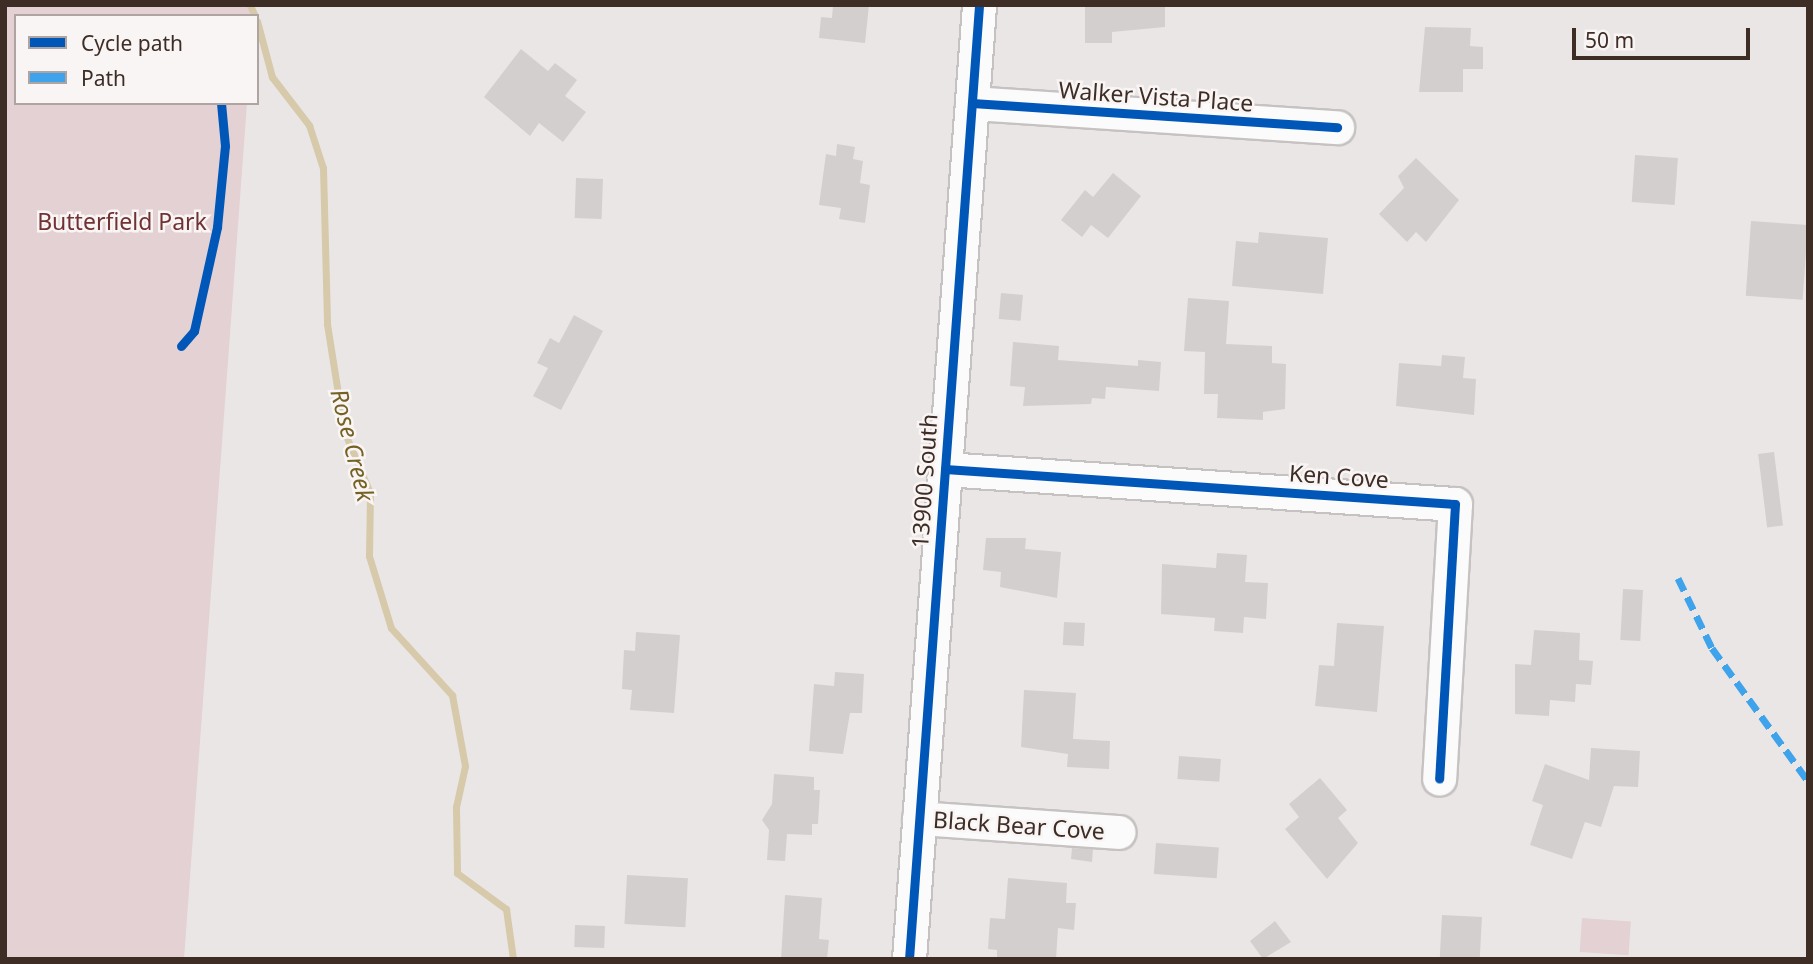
<!DOCTYPE html>
<html>
<head>
<meta charset="utf-8">
<style>
	body { margin:0 }
	#map { position:relative; width:1813px; height:964px; overflow:hidden; background:#ebe6e6; font-family:"Noto Sans",sans-serif }
	div>[style] { position:absolute }
	.green>* { inset:0; background:#e3d1d3; transform-origin:0 0 }
	.stream>* { height:7px; margin:-3.5px; padding:0 3.5px; transform-origin:3.5px; border-radius:3.5px; background:#d6caaa }
	.building>* { inset:0; background:#d4cfcf; transform-origin:0 0 }
	.roads { filter:drop-shadow(2px 0 #c7c2c2) drop-shadow(-2px 0 #c7c2c2) drop-shadow(0 2px #c7c2c2) drop-shadow(0 -2px #c7c2c2) }
	.minor>* { height:33px; margin:-16.5px; padding:0 16.5px; transform-origin:16.5px; border-radius:16.5px; background:#fcfbfb }
	.quiet>* { height:7px; margin-top:-3.5px; transform-origin:0; background:repeating-linear-gradient(90deg,#3fa3eb 0 14px,transparent 0 21px) }
	.cycleway>* { height:9px; margin:-4.5px; padding:0 4.5px; transform-origin:4.5px; border-radius:4.5px; background:#0057b8 }
	span { translate:-50% -50%; white-space:nowrap; text-align:center; line-height:1.15; -webkit-text-stroke:5px #f9f5f5; paint-order:stroke }
	.street-label { font-size:23px; color:#3d2d25 }
	.park-label { font-size:23px; color:#713233 }
	.water-label { font-size:24px; color:#756123; font-style:italic }
	.frame { position:absolute; inset:0; border:7px solid #3d2d25; pointer-events:none }
	.legend { position:absolute; left:14px; top:14px; width:245px; height:91px; box-sizing:border-box; background:#f9f5f5; border:2px solid #aea5a2; margin:0; padding:9px 12px; list-style:none; font-size:21px; color:#3d2d25 }
	.legend li { display:flex; align-items:center; gap:14px; height:35px }
	.legend b { width:35px; border:2px solid #aea5a2 }
	.scale { position:absolute; left:1572px; top:28px; width:178px; height:32px; box-sizing:border-box; border:4px solid #3d2d25; border-top:0; padding-left:9px; font-size:21px; line-height:24px; white-space:nowrap; color:#3d2d25; -webkit-text-stroke:5px #f9f5f5; paint-order:stroke }
</style>
</head>
<body>
<div id="map">
	<div class="green">
		<div style="clip-path:polygon(5px 5px,254px 5px,253px 16px,16px 16px,16px 103px,247px 103px,184px 959px,5px 959px)"></div>
		<div style="left:1582px;top:918px;width:49px;height:34px;rotate:4deg"></div>
	</div>
	<div class="stream">
		<div style="left:250px;top:5px;width:12px;rotate:66deg"></div>
		<div style="left:257px;top:21px;width:58px;rotate:75deg"></div>
		<div style="left:272px;top:77px;width:61px;rotate:52.4deg"></div>
		<div style="left:309px;top:125px;width:45px;rotate:72deg"></div>
		<div style="left:323px;top:168px;width:156px;rotate:88.5deg"></div>
		<div style="left:327px;top:324px;width:108px;rotate:81deg"></div>
		<div style="left:344px;top:431px;width:67px;rotate:67.2deg"></div>
		<div style="left:370px;top:493px;width:63px;rotate:90.9deg"></div>
		<div style="left:369px;top:556px;width:75px;rotate:73deg"></div>
		<div style="left:391px;top:628px;width:91px;rotate:47.7deg"></div>
		<div style="left:452px;top:695px;width:72px;rotate:79.6deg"></div>
		<div style="left:465px;top:766px;width:42px;rotate:102.4deg"></div>
		<div style="left:456px;top:807px;width:66px;rotate:89.1deg"></div>
		<div style="left:457px;top:873px;width:61px;rotate:36.3deg"></div>
		<div style="left:506px;top:909px;width:50px;rotate:82deg"></div>
	</div>
	<div class="building">
		<div style="clip-path:polygon(833px 5px,869px 5px,865px 43px,819px 38px,821px 17px,832px 18px)"></div>
		<div style="clip-path:polygon(1085px 5px,1165px 5px,1165px 27px,1112px 32px,1112px 43px,1085px 43px)"></div>
		<div style="clip-path:polygon(1425px 27px,1471px 28px,1470px 46px,1483px 47px,1483px 69px,1463px 69px,1463px 92px,1419px 92px)"></div>
		<div style="clip-path:polygon(521px 49px,548px 71px,555px 63px,577px 80px,565px 96px,586px 112px,563px 142px,539px 123px,530px 136px,484px 97px)"></div>
		<div style="clip-path:polygon(837px 144px,855px 147px,853px 159px,863px 161px,860px 183px,870px 185px,865px 223px,839px 219px,841px 208px,819px 205px,826px 154px,836px 156px)"></div>
		<div style="left:1635px;top:155px;width:43px;height:47px;rotate:4deg"></div>
		<div style="clip-path:polygon(1416px 158px,1459px 200px,1426px 242px,1416px 232px,1407px 242px,1379px 214px,1404px 188px,1398px 176px)"></div>
		<div style="clip-path:polygon(1113px 173px,1141px 196px,1108px 238px,1091px 225px,1082px 237px,1061px 220px,1085px 190px,1093px 197px)"></div>
		<div style="left:576px;top:178px;width:27px;height:40px;rotate:2deg"></div>
		<div style="left:1751px;top:221px;width:57px;height:75px;rotate:4deg"></div>
		<div style="clip-path:polygon(1259px 232px,1328px 238px,1323px 294px,1232px 286px,1236px 241px,1258px 243px)"></div>
		<div style="left:1001px;top:293px;width:22px;height:26px;rotate:5deg"></div>
		<div style="clip-path:polygon(1188px 298px,1229px 301px,1226px 344px,1272px 346px,1272px 363px,1286px 364px,1285px 409px,1263px 412px,1263px 420px,1217px 418px,1218px 394px,1204px 394px,1205px 352px,1184px 351px)"></div>
		<div style="clip-path:polygon(574px 315px,603px 331px,561px 410px,533px 396px,548px 368px,537px 363px,550px 338px,559px 343px)"></div>
		<div style="clip-path:polygon(1013px 342px,1059px 346px,1058px 360px,1138px 366px,1138px 360px,1161px 362px,1159px 391px,1106px 387px,1105px 399px,1092px 398px,1091px 404px,1023px 406px,1025px 387px,1010px 386px)"></div>
		<div style="clip-path:polygon(1442px 355px,1465px 357px,1463px 378px,1476px 379px,1474px 415px,1396px 406px,1399px 363px,1441px 366px)"></div>
		<div style="left:1774px;top:452px;width:74px;height:16px;rotate:83deg"></div>
		<div style="clip-path:polygon(986px 538px,1026px 538px,1025px 549px,1061px 552px,1057px 598px,1000px 587px,1001px 572px,983px 570px)"></div>
		<div style="clip-path:polygon(1217px 553px,1247px 555px,1245px 582px,1268px 583px,1266px 619px,1244px 617px,1243px 633px,1214px 631px,1215px 618px,1161px 614px,1162px 564px,1216px 568px)"></div>
		<div style="left:1623px;top:589px;width:20px;height:51px;rotate:3deg"></div>
		<div style="left:1064px;top:622px;width:21px;height:23px;rotate:3deg"></div>
		<div style="clip-path:polygon(1337px 623px,1384px 626px,1377px 712px,1315px 706px,1319px 665px,1334px 666px)"></div>
		<div style="clip-path:polygon(1534px 630px,1580px 633px,1579px 660px,1593px 661px,1591px 685px,1576px 684px,1575px 702px,1550px 700px,1549px 716px,1515px 714px,1515px 664px,1531px 665px)"></div>
		<div style="clip-path:polygon(636px 632px,680px 635px,674px 713px,630px 710px,632px 690px,622px 689px,624px 650px,635px 651px)"></div>
		<div style="clip-path:polygon(835px 672px,864px 674px,862px 713px,850px 713px,843px 754px,809px 751px,814px 684px,834px 686px)"></div>
		<div style="clip-path:polygon(1024px 690px,1076px 693px,1073px 739px,1110px 741px,1109px 769px,1067px 767px,1068px 754px,1021px 747px)"></div>
		<div style="clip-path:polygon(1591px 748px,1640px 751px,1638px 787px,1614px 786px,1601px 827px,1585px 822px,1572px 859px,1530px 845px,1543px 805px,1532px 801px,1545px 764px,1589px 780px)"></div>
		<div style="left:1179px;top:756px;width:42px;height:23px;rotate:4deg"></div>
		<div style="clip-path:polygon(774px 774px,814px 777px,814px 790px,820px 790px,818px 824px,812px 824px,812px 835px,787px 834px,785px 861px,767px 860px,769px 830px,762px 820px,772px 804px)"></div>
		<div style="clip-path:polygon(1320px 778px,1347px 810px,1338px 818px,1358px 843px,1327px 879px,1285px 829px,1299px 817px,1289px 804px)"></div>
		<div style="left:1156px;top:843px;width:63px;height:31px;rotate:4deg"></div>
		<div style="clip-path:polygon(1072px 848px,1093px 849px,1092px 862px,1071px 859px)"></div>
		<div style="left:627px;top:875px;width:61px;height:49px;rotate:3deg"></div>
		<div style="clip-path:polygon(1008px 878px,1067px 883px,1066px 903px,1076px 903px,1074px 930px,1058px 928px,1056px 959px,997px 959px,997px 950px,988px 949px,990px 918px,1005px 919px)"></div>
		<div style="clip-path:polygon(785px 895px,822px 898px,819px 939px,829px 940px,827px 959px,781px 959px)"></div>
		<div style="left:1442px;top:915px;width:40px;height:44px;rotate:3deg"></div>
		<div style="clip-path:polygon(1275px 921px,1291px 942px,1263px 959px,1250px 941px)"></div>
		<div style="left:575px;top:925px;width:30px;height:22px;rotate:2deg"></div>
	</div>
	<div class="roads">
		<div class="minor">
			<div style="left:972px;top:103px;width:366px;rotate:3.8deg"></div>
			<div style="left:945px;top:469px;width:511px;rotate:3.93deg"></div>
			<div style="left:1455px;top:504px;width:275px;rotate:93.3deg"></div>
			<div style="left:919px;top:818px;width:200px;rotate:4deg"></div>
			<div style="left:909px;top:959px;width:957px;rotate:-85.8deg"></div>
		</div>
	</div>
	<div class="quiet">
		<div style="left:1678px;top:578px;width:78px;rotate:64.1deg"></div>
		<div style="left:1712px;top:648px;width:164px;rotate:54.2deg"></div>
	</div>
	<div class="cycleway">
		<div style="left:972px;top:103px;width:366px;rotate:3.8deg"></div>
		<div style="left:181px;top:346px;width:20px;rotate:-49deg"></div>
		<div style="left:194px;top:331px;width:107px;rotate:-77.5deg"></div>
		<div style="left:217px;top:227px;width:81px;rotate:-84.4deg"></div>
		<div style="left:225px;top:146px;width:43px;rotate:-95.3deg"></div>
		<div style="left:945px;top:469px;width:511px;rotate:3.93deg"></div>
		<div style="left:1455px;top:504px;width:275px;rotate:93.3deg"></div>
		<div style="left:909px;top:959px;width:957px;rotate:-85.8deg"></div>
	</div>
	<div class="street-label">
		<span style="left:1156px;top:96px;rotate:4deg">Walker Vista Place</span>
		<span style="left:1339px;top:476px;rotate:4deg">Ken Cove</span>
		<span style="left:924px;top:481px;rotate:-86deg">13900 South</span>
		<span style="left:1019px;top:825px;rotate:4deg">Black Bear Cove</span>
	</div>
	<div class="park-label">
		<span style="left:122px;top:221px">Butterfield Park</span>
	</div>
	<div class="water-label">
		<span style="left:353px;top:445px;rotate:76deg">Rose Creek</span>
	</div>
	<div class="frame"></div>
	<ul class="legend">
	<li><b style="height:9px;background:#0057b8"></b>Cycle path</li>
	<li><b style="height:9px;background:#3fa3eb"></b>Path</li>
	</ul>
	<div class="scale">50 m</div>
</div>
</body>
</html>
